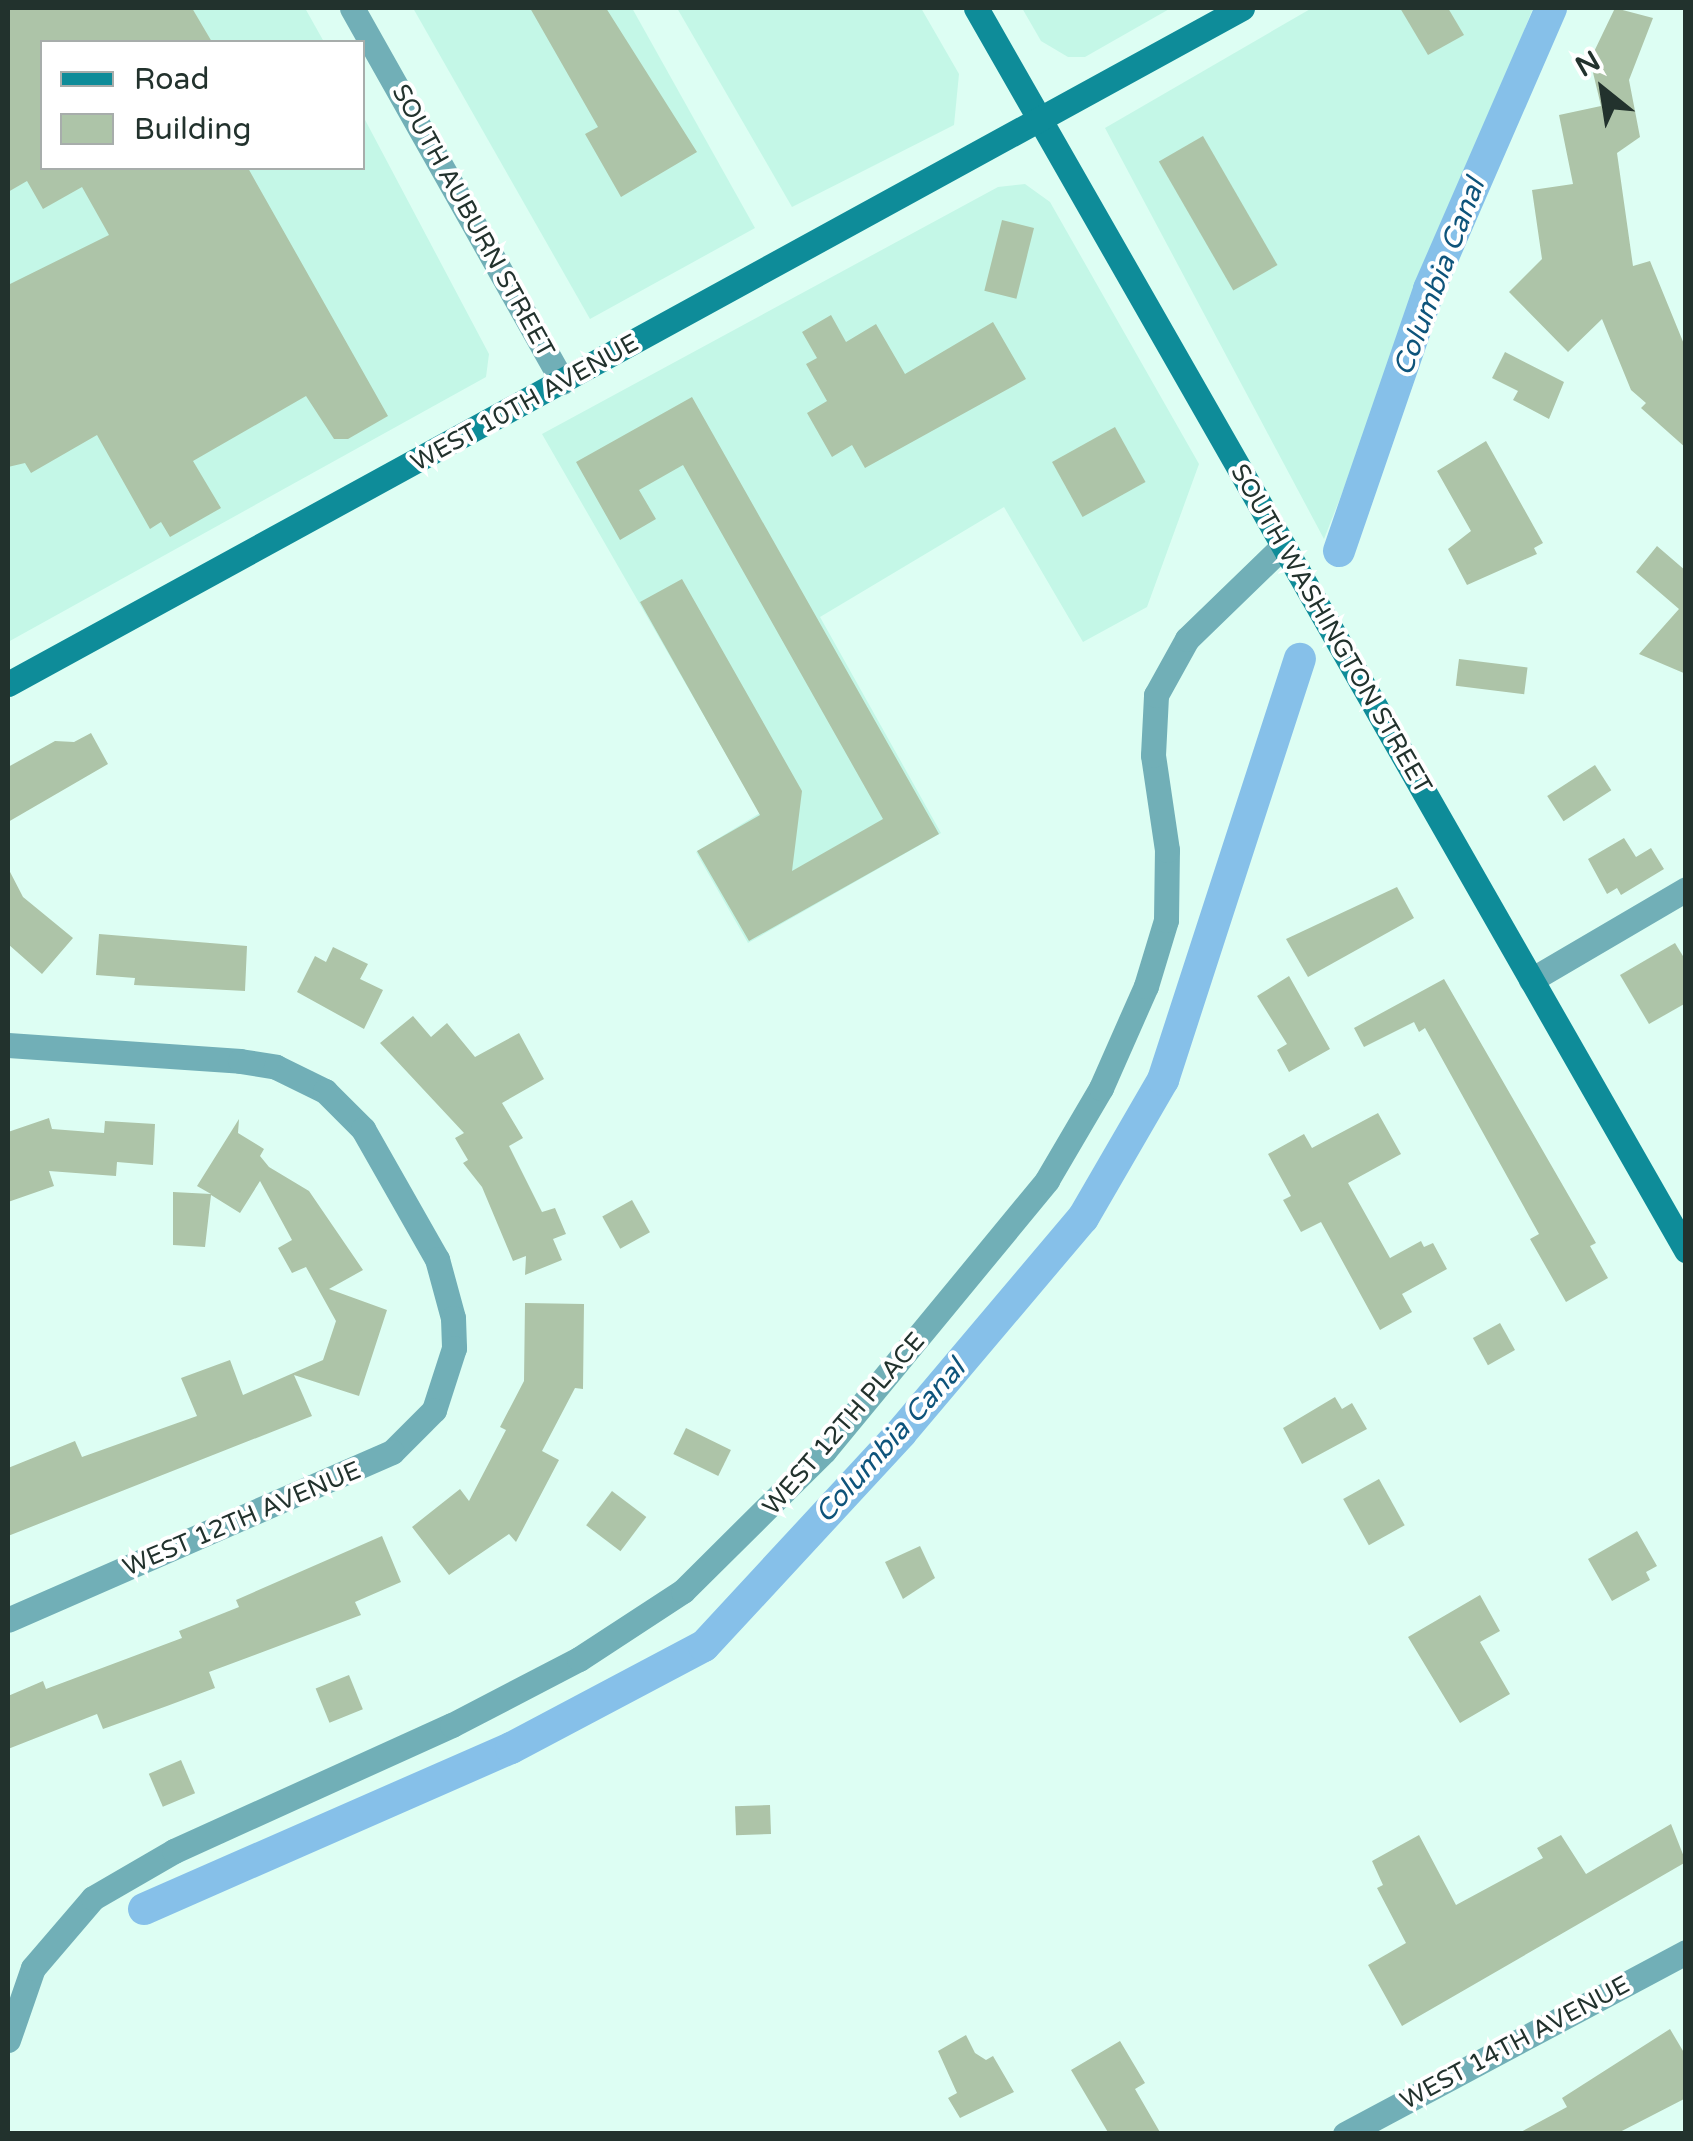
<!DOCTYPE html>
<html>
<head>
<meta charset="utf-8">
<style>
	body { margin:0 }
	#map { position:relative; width:1693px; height:2141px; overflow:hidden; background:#ddfef3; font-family:"Varela Round",sans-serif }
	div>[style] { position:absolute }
	.built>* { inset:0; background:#c4f7e7 }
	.canal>* { height:32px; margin:-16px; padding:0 16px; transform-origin:16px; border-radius:16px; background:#86c0e9 }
	.building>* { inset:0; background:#adc4a8; transform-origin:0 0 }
	.street>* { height:25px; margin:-12.5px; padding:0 12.5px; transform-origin:12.5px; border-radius:12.5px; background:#71afb7 }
	.secondary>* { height:25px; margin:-12.5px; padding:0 12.5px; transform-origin:12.5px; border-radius:12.5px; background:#0e8c99 }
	span { translate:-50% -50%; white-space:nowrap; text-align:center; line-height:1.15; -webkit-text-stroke:8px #fff; paint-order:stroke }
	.street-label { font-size:25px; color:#22322d }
	.water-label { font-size:28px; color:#0e547b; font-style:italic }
	.frame { position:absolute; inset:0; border:10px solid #22322d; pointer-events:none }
	.legend { position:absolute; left:40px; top:40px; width:325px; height:130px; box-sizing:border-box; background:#fff; border:2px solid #a7adab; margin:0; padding:12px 18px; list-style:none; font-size:30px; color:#22322d }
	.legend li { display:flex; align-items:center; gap:20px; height:50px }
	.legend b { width:50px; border:2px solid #a7adab }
	.north { position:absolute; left:1553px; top:40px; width:100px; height:100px; -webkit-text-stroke:8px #fff; paint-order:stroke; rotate:330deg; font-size:28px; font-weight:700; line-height:40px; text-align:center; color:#22322d }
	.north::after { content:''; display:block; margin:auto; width:35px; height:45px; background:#22322d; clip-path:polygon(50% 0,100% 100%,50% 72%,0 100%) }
</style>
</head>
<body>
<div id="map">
	<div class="built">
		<div style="clip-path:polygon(8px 8px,305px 8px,324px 42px,42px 42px,42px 168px,362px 168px,363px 116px,489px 354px,486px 377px,8px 642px)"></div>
		<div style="clip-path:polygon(413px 8px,632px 8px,755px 228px,590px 319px)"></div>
		<div style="clip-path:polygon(677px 8px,921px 8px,959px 74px,954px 125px,792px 207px)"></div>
		<div style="clip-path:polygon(1022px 8px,1171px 8px,1085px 57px,1068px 57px,1041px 41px)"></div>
		<div style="clip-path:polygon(1312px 8px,1533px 8px,1324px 539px,1105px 128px)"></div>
		<div style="clip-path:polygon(1025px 184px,1050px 202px,1199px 464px,1147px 607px,1083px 642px,1004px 507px,820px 617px,941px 833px,748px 943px,696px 852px,760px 813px,542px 434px,998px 187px)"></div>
	</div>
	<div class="canal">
		<div style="left:1339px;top:551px;width:277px;rotate:-71deg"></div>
		<div style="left:1429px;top:289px;width:306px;rotate:-66.5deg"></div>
		<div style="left:144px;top:1909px;width:401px;rotate:-23.7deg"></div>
		<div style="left:511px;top:1748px;width:218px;rotate:-27.9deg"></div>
		<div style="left:704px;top:1646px;width:290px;rotate:-47.2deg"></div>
		<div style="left:901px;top:1433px;width:282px;rotate:-49.8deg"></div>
		<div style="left:1083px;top:1218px;width:160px;rotate:-59.9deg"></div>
		<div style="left:1163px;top:1080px;width:443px;rotate:-72deg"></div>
	</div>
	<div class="building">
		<div style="clip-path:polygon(8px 8px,192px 8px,212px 42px,42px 42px,42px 168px,248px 168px,388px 416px,348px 439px,334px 439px,306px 396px,193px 461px,221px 508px,170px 537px,161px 522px,150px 529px,97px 435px,31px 473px,25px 463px,8px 467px,8px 285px,109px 235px,82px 187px,43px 209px,27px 181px,8px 192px)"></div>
		<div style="clip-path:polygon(530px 8px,606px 8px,697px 152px,621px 197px,585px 134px,598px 127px)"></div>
		<div style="clip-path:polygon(1400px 8px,1448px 8px,1464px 35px,1428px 55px)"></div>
		<div style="clip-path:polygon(1615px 8px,1653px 18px,1629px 80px,1640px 137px,1617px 153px,1633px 266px,1650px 261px,1686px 349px,1686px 448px,1641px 408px,1646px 403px,1631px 390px,1602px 319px,1568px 352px,1509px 292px,1542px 259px,1532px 190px,1573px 184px,1559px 115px,1601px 106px,1590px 60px)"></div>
		<div style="left:1203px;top:136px;width:149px;height:51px;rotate:60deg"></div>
		<div style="left:1002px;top:220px;width:33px;height:73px;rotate:14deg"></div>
		<div style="clip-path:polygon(831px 315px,846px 342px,876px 324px,905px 374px,993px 322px,1026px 379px,865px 468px,852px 445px,832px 457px,807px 413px,827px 401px,806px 364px,817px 358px,802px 332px)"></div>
		<div style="clip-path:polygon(1505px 352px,1564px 382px,1549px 419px,1513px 400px,1518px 391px,1492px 378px)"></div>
		<div style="clip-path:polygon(692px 397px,939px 834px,749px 941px,697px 851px,760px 815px,640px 602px,682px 579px,802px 791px,792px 871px,883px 819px,683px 465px,639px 490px,656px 519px,620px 540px,576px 462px)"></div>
		<div style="left:1115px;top:427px;width:63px;height:72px;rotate:61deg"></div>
		<div style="clip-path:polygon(1486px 441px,1543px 543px,1534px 548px,1537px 554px,1467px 585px,1448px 549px,1471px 531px,1437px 471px)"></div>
		<div style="clip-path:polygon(1657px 546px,1686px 571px,1686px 674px,1639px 654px,1679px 609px,1636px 572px)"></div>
		<div style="left:1459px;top:659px;width:69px;height:27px;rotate:7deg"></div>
		<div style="clip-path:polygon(91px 733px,108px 764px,8px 822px,8px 767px,55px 741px,74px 742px)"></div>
		<div style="left:1595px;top:765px;width:30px;height:57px;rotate:57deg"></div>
		<div style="clip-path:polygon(1624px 838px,1636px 857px,1651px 848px,1664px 869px,1621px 895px,1617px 888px,1607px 894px,1588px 859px)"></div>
		<div style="clip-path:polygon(8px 868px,23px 897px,73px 938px,42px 974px,8px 944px)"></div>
		<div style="clip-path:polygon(1397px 887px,1414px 918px,1308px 977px,1286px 939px)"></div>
		<div style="clip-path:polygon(99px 934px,247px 946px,245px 991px,134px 985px,135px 978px,96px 975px)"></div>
		<div style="clip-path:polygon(1675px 943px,1686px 961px,1686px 1003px,1649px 1024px,1620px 975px)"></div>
		<div style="clip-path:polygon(333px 947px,368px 964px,360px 979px,383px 990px,364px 1029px,297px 992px,315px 956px,326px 962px)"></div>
		<div style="clip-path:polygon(1289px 976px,1330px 1049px,1289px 1072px,1277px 1050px,1287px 1044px,1257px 996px)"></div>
		<div style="clip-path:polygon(1444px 979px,1596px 1243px,1590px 1246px,1608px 1278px,1566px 1302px,1530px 1239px,1539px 1234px,1425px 1028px,1419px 1032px,1414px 1022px,1364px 1047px,1354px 1028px)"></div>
		<div style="clip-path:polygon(413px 1016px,431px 1037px,447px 1023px,475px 1057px,519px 1033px,544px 1079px,502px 1103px,523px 1138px,509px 1146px,542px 1212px,555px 1208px,566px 1234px,553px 1239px,562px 1260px,525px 1275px,526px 1256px,513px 1261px,482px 1187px,463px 1163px,468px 1160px,455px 1138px,464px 1133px,380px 1043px)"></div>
		<div style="clip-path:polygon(1378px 1113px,1401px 1154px,1348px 1183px,1390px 1258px,1421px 1241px,1424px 1247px,1433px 1243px,1447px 1269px,1402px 1294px,1412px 1312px,1380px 1330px,1321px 1222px,1301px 1232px,1283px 1200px,1291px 1196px,1268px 1154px,1304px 1134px,1312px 1148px)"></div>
		<div style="clip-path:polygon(49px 1118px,52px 1129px,104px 1133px,105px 1121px,155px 1124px,153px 1165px,117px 1162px,116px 1176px,49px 1171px,54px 1186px,8px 1202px,8px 1132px)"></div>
		<div style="clip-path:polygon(239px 1119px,238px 1133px,264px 1149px,260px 1156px,269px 1167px,309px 1191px,363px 1270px,329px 1289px,387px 1310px,359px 1396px,294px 1375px,312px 1416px,8px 1536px,8px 1468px,75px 1441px,82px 1457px,197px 1416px,181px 1378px,230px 1360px,243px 1395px,323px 1360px,336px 1321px,306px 1267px,292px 1273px,278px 1248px,292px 1240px,260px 1181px,240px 1213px,211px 1195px,205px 1247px,173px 1245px,173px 1192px,211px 1194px,197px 1186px)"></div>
		<div style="left:632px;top:1200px;width:37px;height:34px;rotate:61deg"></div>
		<div style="clip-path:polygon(525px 1303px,584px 1304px,583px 1389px,575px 1388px,542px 1451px,559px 1460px,516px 1542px,509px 1534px,449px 1575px,412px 1527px,460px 1489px,469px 1501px,506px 1430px,500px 1427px,524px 1381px)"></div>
		<div style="left:1500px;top:1323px;width:31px;height:31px;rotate:61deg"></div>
		<div style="clip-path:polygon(1335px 1397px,1342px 1409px,1352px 1403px,1367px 1429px,1302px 1464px,1283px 1428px)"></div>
		<div style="left:686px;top:1428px;width:50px;height:29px;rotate:26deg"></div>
		<div style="left:1379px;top:1479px;width:53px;height:41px;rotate:61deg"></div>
		<div style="left:612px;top:1491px;width:43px;height:43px;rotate:37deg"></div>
		<div style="clip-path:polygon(1637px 1531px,1657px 1566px,1646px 1572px,1650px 1580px,1612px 1601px,1588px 1559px)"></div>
		<div style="clip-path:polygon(382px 1536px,401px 1582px,355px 1602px,361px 1615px,209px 1672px,215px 1688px,167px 1706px,103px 1729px,97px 1714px,8px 1749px,8px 1696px,43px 1681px,46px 1689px,182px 1638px,179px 1631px,239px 1607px,236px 1600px)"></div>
		<div style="clip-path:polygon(920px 1546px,935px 1578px,903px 1599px,885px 1562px)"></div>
		<div style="clip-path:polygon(1480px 1595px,1500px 1631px,1480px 1642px,1510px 1694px,1460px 1723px,1408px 1637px)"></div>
		<div style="left:349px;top:1675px;width:37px;height:36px;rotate:68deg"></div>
		<div style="left:181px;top:1760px;width:36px;height:35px;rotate:67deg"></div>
		<div style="left:770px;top:1805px;width:29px;height:35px;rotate:88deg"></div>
		<div style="clip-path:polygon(1671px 1824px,1686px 1862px,1402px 2026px,1368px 1965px,1406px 1943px,1377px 1888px,1383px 1885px,1372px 1861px,1419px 1835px,1456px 1905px,1543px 1858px,1537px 1848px,1561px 1835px,1586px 1874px)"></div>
		<div style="clip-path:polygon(1670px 2029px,1686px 2056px,1686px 2098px,1616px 2134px,1517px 2134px,1567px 2107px,1562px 2098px)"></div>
		<div style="clip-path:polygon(966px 2035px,975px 2053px,986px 2060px,993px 2056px,1014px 2092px,960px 2118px,948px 2098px,957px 2093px,938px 2051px)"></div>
		<div style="clip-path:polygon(1120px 2041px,1145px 2083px,1135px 2089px,1161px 2134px,1109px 2134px,1071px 2070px)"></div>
	</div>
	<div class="street">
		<div style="left:352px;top:8px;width:429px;rotate:60.6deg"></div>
		<div style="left:1531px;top:980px;width:180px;rotate:-30.4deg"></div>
		<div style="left:8px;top:1045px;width:233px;rotate:3.9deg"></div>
		<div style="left:240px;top:1061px;width:36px;rotate:9deg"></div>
		<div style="left:276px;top:1067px;width:55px;rotate:26.1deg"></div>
		<div style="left:325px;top:1091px;width:54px;rotate:45deg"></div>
		<div style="left:363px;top:1129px;width:150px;rotate:60.4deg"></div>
		<div style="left:437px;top:1259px;width:61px;rotate:74.8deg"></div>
		<div style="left:453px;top:1318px;width:30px;rotate:88deg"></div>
		<div style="left:454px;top:1348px;width:65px;rotate:107.9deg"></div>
		<div style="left:434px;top:1410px;width:59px;rotate:135deg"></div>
		<div style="left:392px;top:1452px;width:419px;rotate:156.4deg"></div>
		<div style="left:8px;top:2040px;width:76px;rotate:-70.9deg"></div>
		<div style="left:33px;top:1968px;width:92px;rotate:-49.4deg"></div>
		<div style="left:93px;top:1898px;width:94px;rotate:-30.1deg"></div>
		<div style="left:174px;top:1851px;width:305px;rotate:-24.4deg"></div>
		<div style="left:452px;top:1725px;width:143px;rotate:-27.5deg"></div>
		<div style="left:579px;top:1659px;width:124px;rotate:-33.2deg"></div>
		<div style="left:683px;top:1591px;width:199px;rotate:-44.8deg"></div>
		<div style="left:824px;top:1451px;width:351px;rotate:-50.5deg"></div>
		<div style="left:1047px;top:1180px;width:107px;rotate:-59.6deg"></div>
		<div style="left:1101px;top:1088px;width:111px;rotate:-66.2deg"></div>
		<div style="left:1146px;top:986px;width:69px;rotate:-73.1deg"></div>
		<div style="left:1166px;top:920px;width:70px;rotate:-89.2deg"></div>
		<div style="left:1167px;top:850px;width:96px;rotate:-98.4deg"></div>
		<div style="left:1153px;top:755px;width:60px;rotate:-87.1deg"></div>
		<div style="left:1156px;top:695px;width:64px;rotate:-61deg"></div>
		<div style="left:1187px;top:639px;width:134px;rotate:-44.1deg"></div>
		<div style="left:1345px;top:2134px;width:387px;rotate:-28.1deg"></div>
	</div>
	<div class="secondary">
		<div style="left:976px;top:8px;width:1431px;rotate:60.25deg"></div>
		<div style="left:8px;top:684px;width:1407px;rotate:-28.71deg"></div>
	</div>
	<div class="street-label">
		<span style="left:473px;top:221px;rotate:61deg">SOUTH AUBURN STREET</span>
		<span style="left:525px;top:403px;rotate:-29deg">WEST 10TH AVENUE</span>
		<span style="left:1331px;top:629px;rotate:60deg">SOUTH WASHINGTON STREET</span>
		<span style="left:844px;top:1424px;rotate:-49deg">WEST 12TH PLACE</span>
		<span style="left:242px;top:1519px;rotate:-23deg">WEST 12TH AVENUE</span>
		<span style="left:1515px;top:2043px;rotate:-28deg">WEST 14TH AVENUE</span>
	</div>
	<div class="water-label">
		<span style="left:1439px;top:277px;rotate:-69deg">Columbia Canal</span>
		<span style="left:890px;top:1441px;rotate:-48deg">Columbia Canal</span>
	</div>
	<div class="frame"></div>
	<ul class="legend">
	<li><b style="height:12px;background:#0e8c99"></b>Road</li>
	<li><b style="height:28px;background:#adc4a8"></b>Building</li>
	</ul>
	<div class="north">N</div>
</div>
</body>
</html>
